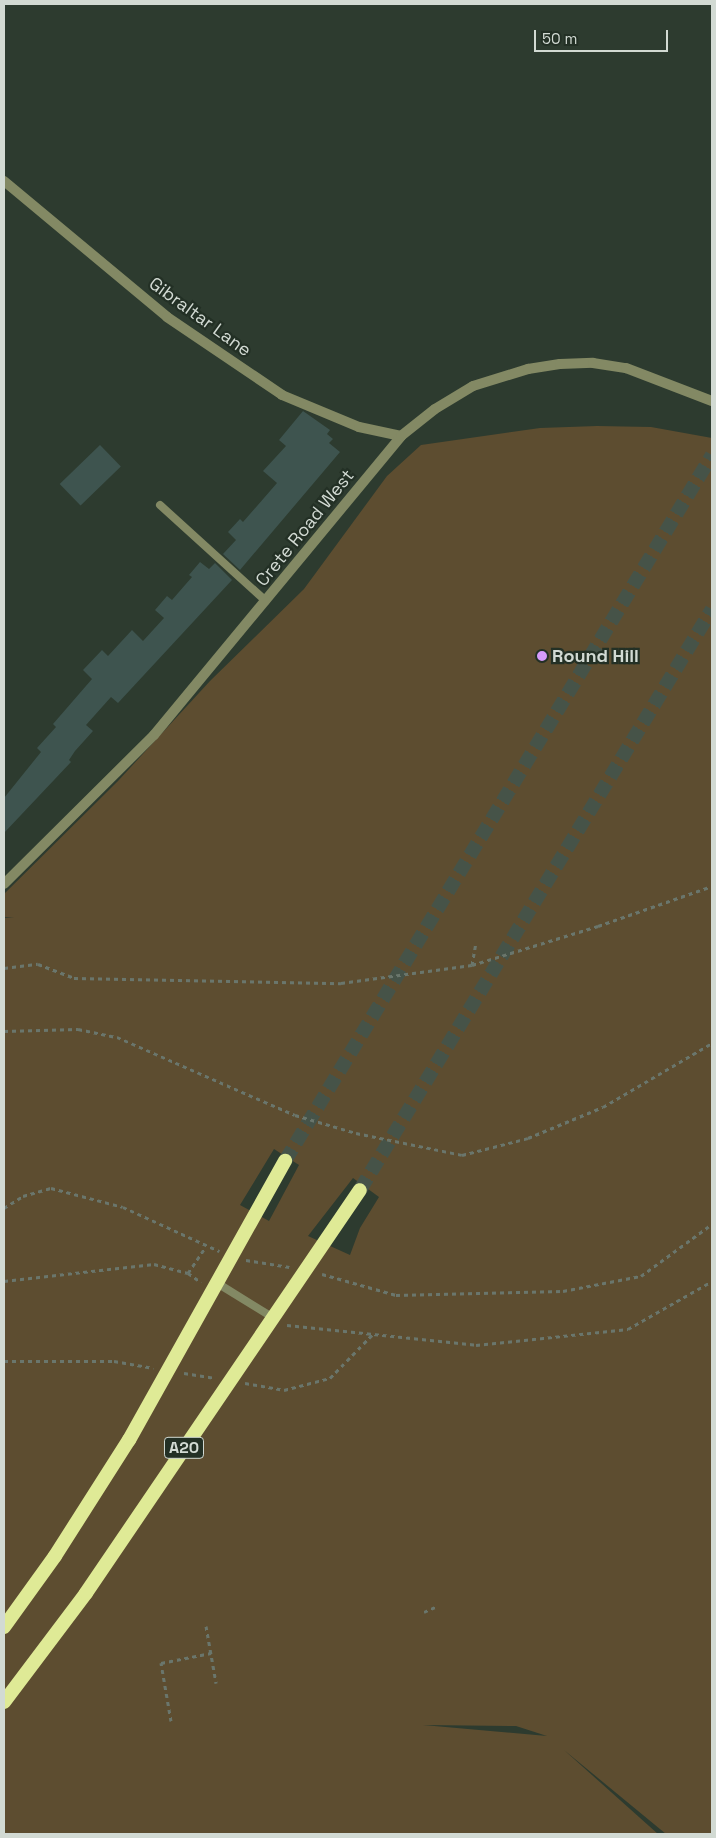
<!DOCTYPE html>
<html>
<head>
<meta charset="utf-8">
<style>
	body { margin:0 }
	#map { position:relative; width:716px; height:1838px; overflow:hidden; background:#2d3b2f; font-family:"Space Grotesk",sans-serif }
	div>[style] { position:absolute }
	.green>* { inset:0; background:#5d4d30 }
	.building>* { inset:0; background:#3e544f; transform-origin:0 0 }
	.trunk-tunnel>* { height:14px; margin-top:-7px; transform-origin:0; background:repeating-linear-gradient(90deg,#465348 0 14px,transparent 0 21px) }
	.path>* { height:3px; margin-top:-1.5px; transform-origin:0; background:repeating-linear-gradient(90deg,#6a766c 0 4px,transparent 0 8px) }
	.service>* { height:8px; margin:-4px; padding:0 4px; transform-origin:4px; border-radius:4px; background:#838964 }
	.minor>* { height:10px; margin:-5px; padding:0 5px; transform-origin:5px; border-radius:5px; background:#838964 }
	.trunk-bridge>* { height:14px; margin:-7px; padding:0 7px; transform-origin:7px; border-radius:7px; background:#dfea96 }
	.dots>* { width:14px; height:14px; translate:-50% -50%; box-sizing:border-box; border:2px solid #233025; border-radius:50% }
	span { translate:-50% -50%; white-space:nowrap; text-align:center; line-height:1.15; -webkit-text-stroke:4.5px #233025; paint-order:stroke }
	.shield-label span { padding:1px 4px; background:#233025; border:1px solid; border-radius:4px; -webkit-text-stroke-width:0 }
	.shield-label { font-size:16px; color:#d2dad3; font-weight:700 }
	.street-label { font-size:18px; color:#d2dad3 }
	.poi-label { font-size:18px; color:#d2dad3; font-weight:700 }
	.left { translate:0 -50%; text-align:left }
	.frame { position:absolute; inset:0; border:5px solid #d2dad3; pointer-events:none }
	.scale { position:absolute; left:534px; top:30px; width:134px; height:22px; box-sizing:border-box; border:2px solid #d2dad3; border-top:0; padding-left:6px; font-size:15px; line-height:18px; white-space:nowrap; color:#d2dad3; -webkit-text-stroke:4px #233025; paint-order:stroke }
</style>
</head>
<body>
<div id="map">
	<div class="green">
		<div style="clip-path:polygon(evenodd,597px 426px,651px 427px,712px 438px,712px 1834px,666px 1834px,564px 1750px,658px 1834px,4px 1834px,4px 918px,14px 918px,4px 917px,4px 894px,118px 781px,210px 681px,304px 589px,387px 476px,421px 445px,540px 428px,597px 426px,274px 1149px,299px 1165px,269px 1221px,240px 1205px,274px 1149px,597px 426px,353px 1178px,379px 1197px,360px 1228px,350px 1255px,308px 1236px,353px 1178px,597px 426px,423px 1725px,516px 1726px,547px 1736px,423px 1725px)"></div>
	</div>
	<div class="building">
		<div style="clip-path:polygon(303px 411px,330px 430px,327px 434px,333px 439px,329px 443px,340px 452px,240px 570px,223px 554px,236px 540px,228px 532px,240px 519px,243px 522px,277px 483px,263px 471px,286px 446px,279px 440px)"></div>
		<div style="left:100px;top:445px;width:30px;height:56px;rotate:46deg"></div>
		<div style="clip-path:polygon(200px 562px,209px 569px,215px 563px,232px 580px,118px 703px,111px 697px,86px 725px,93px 731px,75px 751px,69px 760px,71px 762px,4px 833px,4px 798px,41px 752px,37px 748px,56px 727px,53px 724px,92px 679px,83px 670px,102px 650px,108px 656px,132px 630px,143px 641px,164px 618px,155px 610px,167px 596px,172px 600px,192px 577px,189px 575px)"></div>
	</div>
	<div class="trunk-tunnel">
		<div style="left:285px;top:1161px;width:825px;rotate:-58.83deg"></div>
		<div style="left:360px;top:1190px;width:679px;rotate:-58.79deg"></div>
	</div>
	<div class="path">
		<div style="left:472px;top:965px;width:23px;rotate:-80deg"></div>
		<div style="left:4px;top:968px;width:34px;rotate:-7deg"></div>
		<div style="left:38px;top:964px;width:39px;rotate:21deg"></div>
		<div style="left:74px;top:978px;width:267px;rotate:1.1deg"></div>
		<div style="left:341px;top:983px;width:132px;rotate:-7.8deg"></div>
		<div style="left:472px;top:965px;width:132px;rotate:-17.2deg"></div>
		<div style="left:598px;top:926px;width:121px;rotate:-19.3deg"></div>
		<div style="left:4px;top:1031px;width:74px;rotate:-1.5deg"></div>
		<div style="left:78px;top:1029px;width:40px;rotate:12deg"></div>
		<div style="left:117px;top:1037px;width:194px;rotate:23.7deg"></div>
		<div style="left:295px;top:1115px;width:64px;rotate:16.4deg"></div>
		<div style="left:356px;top:1133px;width:108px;rotate:11.7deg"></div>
		<div style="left:462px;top:1155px;width:68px;rotate:-14.4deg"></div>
		<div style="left:528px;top:1138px;width:81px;rotate:-22.5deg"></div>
		<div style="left:603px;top:1107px;width:126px;rotate:-30.4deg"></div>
		<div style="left:4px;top:1208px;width:22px;rotate:-32deg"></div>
		<div style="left:23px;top:1196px;width:29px;rotate:-16deg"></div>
		<div style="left:51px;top:1188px;width:74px;rotate:14.8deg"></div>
		<div style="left:123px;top:1207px;width:106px;rotate:24.6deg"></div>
		<div style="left:246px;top:1260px;width:44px;rotate:9.2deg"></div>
		<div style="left:188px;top:1273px;width:32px;rotate:-56deg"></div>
		<div style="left:322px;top:1274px;width:77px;rotate:15.8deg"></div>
		<div style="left:396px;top:1295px;width:167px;rotate:-1.4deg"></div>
		<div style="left:563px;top:1291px;width:79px;rotate:-10.9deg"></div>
		<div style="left:641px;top:1276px;width:88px;rotate:-36.2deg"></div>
		<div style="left:4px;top:1281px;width:151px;rotate:-6.5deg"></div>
		<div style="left:154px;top:1264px;width:35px;rotate:15deg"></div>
		<div style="left:188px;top:1273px;width:16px;rotate:35deg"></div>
		<div style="left:287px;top:1325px;width:190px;rotate:6deg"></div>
		<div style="left:476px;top:1345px;width:153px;rotate:-6deg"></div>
		<div style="left:628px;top:1329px;width:97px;rotate:-29.7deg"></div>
		<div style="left:4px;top:1361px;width:110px"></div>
		<div style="left:114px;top:1361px;width:40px;rotate:10deg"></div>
		<div style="left:184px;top:1373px;width:30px;rotate:9deg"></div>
		<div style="left:245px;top:1383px;width:40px;rotate:10deg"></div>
		<div style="left:284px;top:1390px;width:48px;rotate:-14.6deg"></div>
		<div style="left:330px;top:1378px;width:62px;rotate:-45.7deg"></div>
		<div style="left:424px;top:1612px;width:12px;rotate:-24deg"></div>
		<div style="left:206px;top:1626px;width:58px;rotate:80deg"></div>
		<div style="left:171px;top:1721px;width:59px;rotate:-99.8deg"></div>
		<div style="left:161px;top:1663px;width:51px;rotate:-11.3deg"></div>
	</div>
	<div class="service">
		<div style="left:160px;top:505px;width:143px;rotate:42.2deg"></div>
		<div style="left:217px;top:1283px;width:65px;rotate:31.7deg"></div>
	</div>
	<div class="minor">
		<div style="left:4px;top:181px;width:212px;rotate:39.8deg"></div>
		<div style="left:167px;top:317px;width:139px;rotate:34.1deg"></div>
		<div style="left:282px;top:395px;width:83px;rotate:22.6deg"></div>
		<div style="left:359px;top:427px;width:43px;rotate:12.1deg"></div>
		<div style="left:4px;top:884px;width:211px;rotate:-44.8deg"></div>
		<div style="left:154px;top:735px;width:388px;rotate:-50.4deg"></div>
		<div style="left:401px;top:436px;width:43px;rotate:-38.5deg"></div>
		<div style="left:435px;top:409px;width:44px;rotate:-31.2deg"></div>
		<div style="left:473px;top:386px;width:58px;rotate:-17.2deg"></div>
		<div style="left:528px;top:369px;width:32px;rotate:-9deg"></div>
		<div style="left:560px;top:364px;width:33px;rotate:-2deg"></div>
		<div style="left:593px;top:363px;width:33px;rotate:9deg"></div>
		<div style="left:626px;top:368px;width:92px;rotate:21deg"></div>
	</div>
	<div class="trunk-bridge">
		<div style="left:4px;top:1627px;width:87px;rotate:-54.3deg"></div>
		<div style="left:55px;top:1556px;width:138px;rotate:-57.5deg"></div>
		<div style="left:129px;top:1440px;width:320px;rotate:-60.8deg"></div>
		<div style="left:4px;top:1702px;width:136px;rotate:-53deg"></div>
		<div style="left:86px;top:1593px;width:487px;rotate:-55.8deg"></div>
	</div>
	<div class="dots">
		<div style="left:542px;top:656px;background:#d69bfa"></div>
	</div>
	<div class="shield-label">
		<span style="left:184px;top:1448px">A20</span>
	</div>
	<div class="street-label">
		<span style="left:200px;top:317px;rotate:36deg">Gibraltar Lane</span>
		<span style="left:305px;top:528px;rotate:-51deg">Crete Road West</span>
	</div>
	<div class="poi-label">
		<span class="left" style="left:552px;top:656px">Round Hill</span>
	</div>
	<div class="frame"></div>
	<div class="scale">50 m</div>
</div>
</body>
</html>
